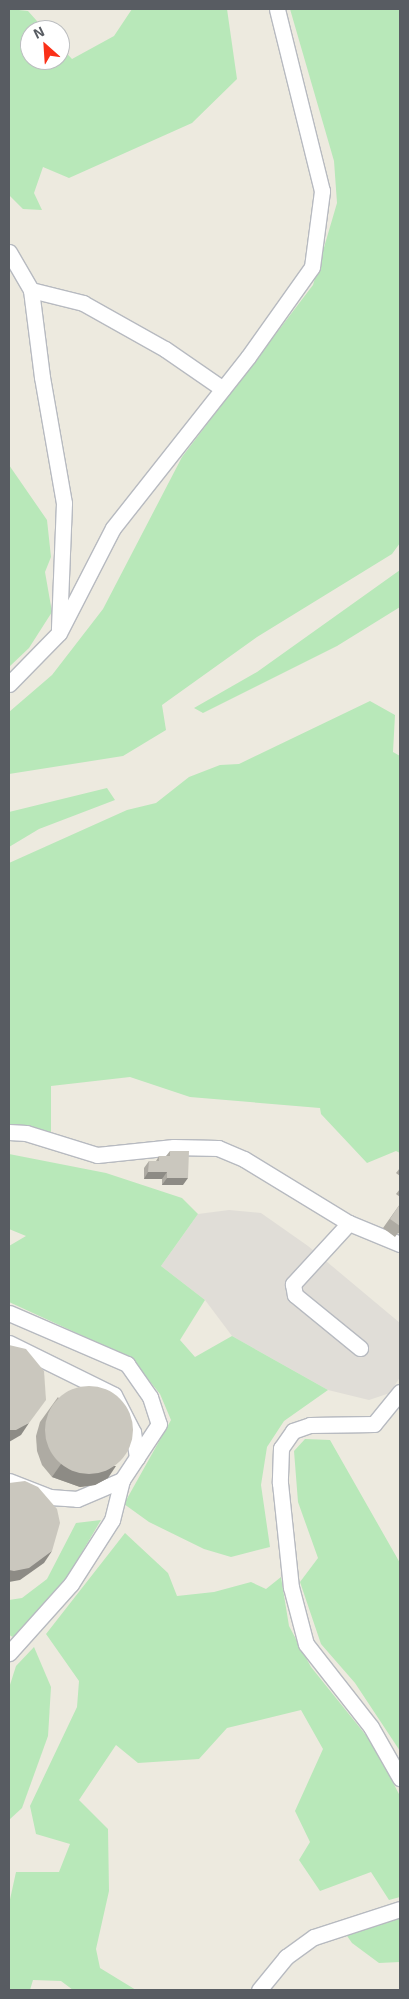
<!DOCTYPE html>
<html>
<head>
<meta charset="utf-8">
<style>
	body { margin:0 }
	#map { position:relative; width:409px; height:1999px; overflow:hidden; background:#edeadf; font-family:"Exo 2",sans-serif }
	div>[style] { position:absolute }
	.industrial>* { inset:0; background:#e0ddd7 }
	.green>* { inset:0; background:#b8e8b9 }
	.roads { filter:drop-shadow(1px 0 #b7bac0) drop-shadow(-1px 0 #b7bac0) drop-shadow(0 1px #b7bac0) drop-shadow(0 -1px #b7bac0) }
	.minor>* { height:15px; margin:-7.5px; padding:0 7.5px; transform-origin:7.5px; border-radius:7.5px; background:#fff }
	.wall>* { inset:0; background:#aeaba3 }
	.shaded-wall>* { inset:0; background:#8d8b85 }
	.building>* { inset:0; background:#cac7be }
	.round { border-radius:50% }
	span { translate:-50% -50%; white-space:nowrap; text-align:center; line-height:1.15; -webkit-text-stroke:4px #fff; paint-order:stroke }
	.frame { position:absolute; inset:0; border:10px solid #585c62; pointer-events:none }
	.north { position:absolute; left:20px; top:20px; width:50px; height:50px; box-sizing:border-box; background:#fff; border:1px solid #bcbec0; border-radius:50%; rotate:334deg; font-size:14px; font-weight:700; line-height:20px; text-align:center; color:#585c62 }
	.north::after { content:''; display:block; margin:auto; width:18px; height:22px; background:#fa3018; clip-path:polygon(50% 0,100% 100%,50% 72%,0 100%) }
</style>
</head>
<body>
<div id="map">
	<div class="industrial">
		<div style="clip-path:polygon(229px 1210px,261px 1213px,308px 1246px,400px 1323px,400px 1377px,390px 1393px,369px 1400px,328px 1390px,232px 1336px,205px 1300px,161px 1266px,198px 1214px)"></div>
	</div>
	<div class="green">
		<div style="clip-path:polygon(9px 9px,28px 11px,45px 30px,30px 30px,30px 60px,60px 60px,60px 46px,72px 59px,114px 36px,132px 9px,227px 9px,237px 79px,192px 123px,69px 178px,43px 167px,34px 193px,42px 210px,23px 209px,9px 195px)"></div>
		<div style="clip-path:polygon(290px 9px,400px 9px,400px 543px,392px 554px,257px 637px,162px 705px,166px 730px,123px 756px,9px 774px,9px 712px,52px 675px,103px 609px,182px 457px,313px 285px,337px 203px,334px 161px)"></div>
		<div style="clip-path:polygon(9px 465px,47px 520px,51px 557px,45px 572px,52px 612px,29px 648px,9px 667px)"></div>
		<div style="clip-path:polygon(400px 570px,400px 607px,337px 646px,203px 713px,194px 708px,257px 672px)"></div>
		<div style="clip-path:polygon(370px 701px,395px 715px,393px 752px,400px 756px,400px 1153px,396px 1151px,367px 1163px,321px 1114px,320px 1108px,190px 1097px,130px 1077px,51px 1086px,51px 1132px,9px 1125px,9px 863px,127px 810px,156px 803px,189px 777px,220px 765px,239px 764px)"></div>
		<div style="clip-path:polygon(107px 788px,115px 800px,39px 829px,9px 847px,9px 812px)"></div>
		<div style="clip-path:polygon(9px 1154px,106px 1173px,182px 1198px,198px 1214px,161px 1266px,205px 1300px,180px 1340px,195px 1357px,232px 1336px,328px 1390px,284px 1421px,267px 1447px,261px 1485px,270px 1547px,231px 1557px,204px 1549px,149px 1522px,124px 1504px,171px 1420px,160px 1394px,131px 1358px,9px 1302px,9px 1246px,26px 1236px,9px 1229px)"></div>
		<div style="clip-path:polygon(305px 1439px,330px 1440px,400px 1563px,400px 1751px,355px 1683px,321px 1644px,300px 1582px,318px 1558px,298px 1502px,294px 1451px)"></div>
		<div style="clip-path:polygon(101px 1520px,65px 1581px,13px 1637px,9px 1635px,9px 1600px,22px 1598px,47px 1579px,76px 1523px)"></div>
		<div style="clip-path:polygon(125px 1533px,168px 1573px,177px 1596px,214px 1592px,251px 1582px,266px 1589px,281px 1577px,289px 1626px,311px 1667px,373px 1744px,400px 1796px,400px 1897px,389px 1900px,371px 1872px,320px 1891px,299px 1860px,310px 1842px,295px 1811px,323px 1749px,301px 1710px,227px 1728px,199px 1759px,138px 1763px,116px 1745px,79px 1800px,108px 1829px,109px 1891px,96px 1949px,100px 1968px,136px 1990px,73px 1990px,61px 1981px,33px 1980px,30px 1990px,9px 1990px,9px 1904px,16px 1872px,59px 1872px,70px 1844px,36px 1834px,30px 1806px,77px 1707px,79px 1681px,46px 1634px)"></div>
		<div style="clip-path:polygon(34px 1647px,51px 1687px,48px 1736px,22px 1808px,9px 1820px,9px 1688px,16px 1666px)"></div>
		<div style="clip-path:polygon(399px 1918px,400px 1962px,379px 1963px,352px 1943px,345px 1933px)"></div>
	</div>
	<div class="roads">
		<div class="minor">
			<div style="left:9px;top:252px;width:44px;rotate:59.9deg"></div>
			<div style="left:31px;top:290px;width:88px;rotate:82.8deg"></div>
			<div style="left:42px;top:377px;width:128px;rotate:80.1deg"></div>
			<div style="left:64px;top:503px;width:126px;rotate:92.3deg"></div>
			<div style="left:31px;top:290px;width:54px;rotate:14deg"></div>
			<div style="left:83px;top:303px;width:94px;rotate:29.3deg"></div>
			<div style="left:165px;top:349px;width:70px;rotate:34.6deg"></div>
			<div style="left:9px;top:684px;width:71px;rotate:-45.6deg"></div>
			<div style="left:59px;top:633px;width:118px;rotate:-62.8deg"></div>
			<div style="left:113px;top:528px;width:218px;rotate:-51.7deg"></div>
			<div style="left:248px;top:357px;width:110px;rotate:-54.6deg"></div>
			<div style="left:312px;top:267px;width:77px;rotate:-82.5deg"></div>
			<div style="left:322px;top:191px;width:187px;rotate:-103.9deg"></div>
			<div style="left:9px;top:1132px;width:17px;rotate:3deg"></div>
			<div style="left:26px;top:1133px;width:74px;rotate:17.2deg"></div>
			<div style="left:97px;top:1155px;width:77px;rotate:-5.9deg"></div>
			<div style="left:174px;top:1147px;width:44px;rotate:1.3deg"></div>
			<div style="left:218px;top:1148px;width:28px;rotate:23deg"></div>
			<div style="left:244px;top:1159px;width:123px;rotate:31.4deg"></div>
			<div style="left:349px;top:1223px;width:55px;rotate:22.4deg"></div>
			<div style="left:349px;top:1223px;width:83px;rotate:132.6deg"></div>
			<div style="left:293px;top:1284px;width:11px;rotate:80deg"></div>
			<div style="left:295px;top:1295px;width:84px;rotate:39.2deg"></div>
			<div style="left:9px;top:1313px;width:129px;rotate:23.4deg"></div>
			<div style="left:127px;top:1364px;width:40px;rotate:55.1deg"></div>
			<div style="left:150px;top:1397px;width:28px;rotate:72deg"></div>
			<div style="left:159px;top:1424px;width:67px;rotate:123.5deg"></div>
			<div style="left:122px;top:1480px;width:41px;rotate:104deg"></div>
			<div style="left:112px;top:1520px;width:76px;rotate:122.6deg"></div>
			<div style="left:71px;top:1584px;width:93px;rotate:131.9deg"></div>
			<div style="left:9px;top:1343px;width:117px;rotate:26.3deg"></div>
			<div style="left:114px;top:1395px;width:42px;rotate:62.8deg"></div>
			<div style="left:133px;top:1432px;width:26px;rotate:81deg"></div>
			<div style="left:400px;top:1392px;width:41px;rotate:129.1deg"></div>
			<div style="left:374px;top:1424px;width:64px;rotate:179.1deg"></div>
			<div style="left:310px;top:1425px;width:18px;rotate:161deg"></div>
			<div style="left:293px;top:1431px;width:21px;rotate:125deg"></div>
			<div style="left:281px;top:1448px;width:35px;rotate:92deg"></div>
			<div style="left:280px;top:1483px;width:105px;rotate:84deg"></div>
			<div style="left:291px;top:1587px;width:59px;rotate:75.3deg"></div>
			<div style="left:306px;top:1644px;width:105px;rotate:51.9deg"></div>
			<div style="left:371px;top:1727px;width:59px;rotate:60.4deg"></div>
			<div style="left:9px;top:1481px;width:44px;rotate:21.3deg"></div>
			<div style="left:50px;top:1497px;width:27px;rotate:4deg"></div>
			<div style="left:77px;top:1499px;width:49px;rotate:-22.9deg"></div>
			<div style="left:259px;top:1990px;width:43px;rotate:-50.7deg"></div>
			<div style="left:286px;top:1957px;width:34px;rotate:-36deg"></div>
			<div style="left:314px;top:1937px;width:90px;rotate:-18deg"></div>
		</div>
	</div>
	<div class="wall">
		<div style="clip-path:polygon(170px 1151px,183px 1185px,162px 1185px,162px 1179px,144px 1179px,144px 1168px,149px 1161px,156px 1161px,159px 1156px,166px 1156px)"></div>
		<div style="clip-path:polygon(400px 1168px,400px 1176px,396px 1173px)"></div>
		<div style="clip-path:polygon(400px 1189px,400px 1197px,396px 1194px)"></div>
		<div style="clip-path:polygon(400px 1204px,400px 1234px,398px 1233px,395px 1237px,383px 1228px)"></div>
		<div style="clip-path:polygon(58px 1397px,108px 1478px,95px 1485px,80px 1487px,52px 1477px,42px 1465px,37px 1451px,36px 1436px,40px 1422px)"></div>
	</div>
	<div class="shaded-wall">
		<div style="clip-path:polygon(148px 1172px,167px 1172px,162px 1179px,144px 1179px)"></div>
		<div style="clip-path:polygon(167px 1178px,188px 1178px,183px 1185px,162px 1185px)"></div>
		<div style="clip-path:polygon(29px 1423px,21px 1435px,9px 1442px,9px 1430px)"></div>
		<div style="clip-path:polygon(61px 1464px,116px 1466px,108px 1478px,95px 1485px,80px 1487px,52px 1477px)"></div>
		<div style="clip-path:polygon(52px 1551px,44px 1563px,20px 1580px,9px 1582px,9px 1570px)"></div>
	</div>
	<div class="building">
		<div style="clip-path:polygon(170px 1151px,189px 1151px,188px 1178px,167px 1178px,167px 1172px,148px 1172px,149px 1161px,159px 1161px,159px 1156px,170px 1156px)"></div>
		<div style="clip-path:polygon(400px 1204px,400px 1226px,390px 1219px)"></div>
		<div style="clip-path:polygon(9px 1345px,26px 1349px,44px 1371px,46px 1400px,29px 1423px,16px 1430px,9px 1430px)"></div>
		<div class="round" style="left:45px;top:1386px;width:88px;height:88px"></div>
		<div style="clip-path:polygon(25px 1481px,38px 1487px,57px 1509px,60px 1523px,52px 1551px,29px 1568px,14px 1571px,9px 1570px,9px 1483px)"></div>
	</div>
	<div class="frame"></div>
	<div class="north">N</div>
</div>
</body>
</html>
